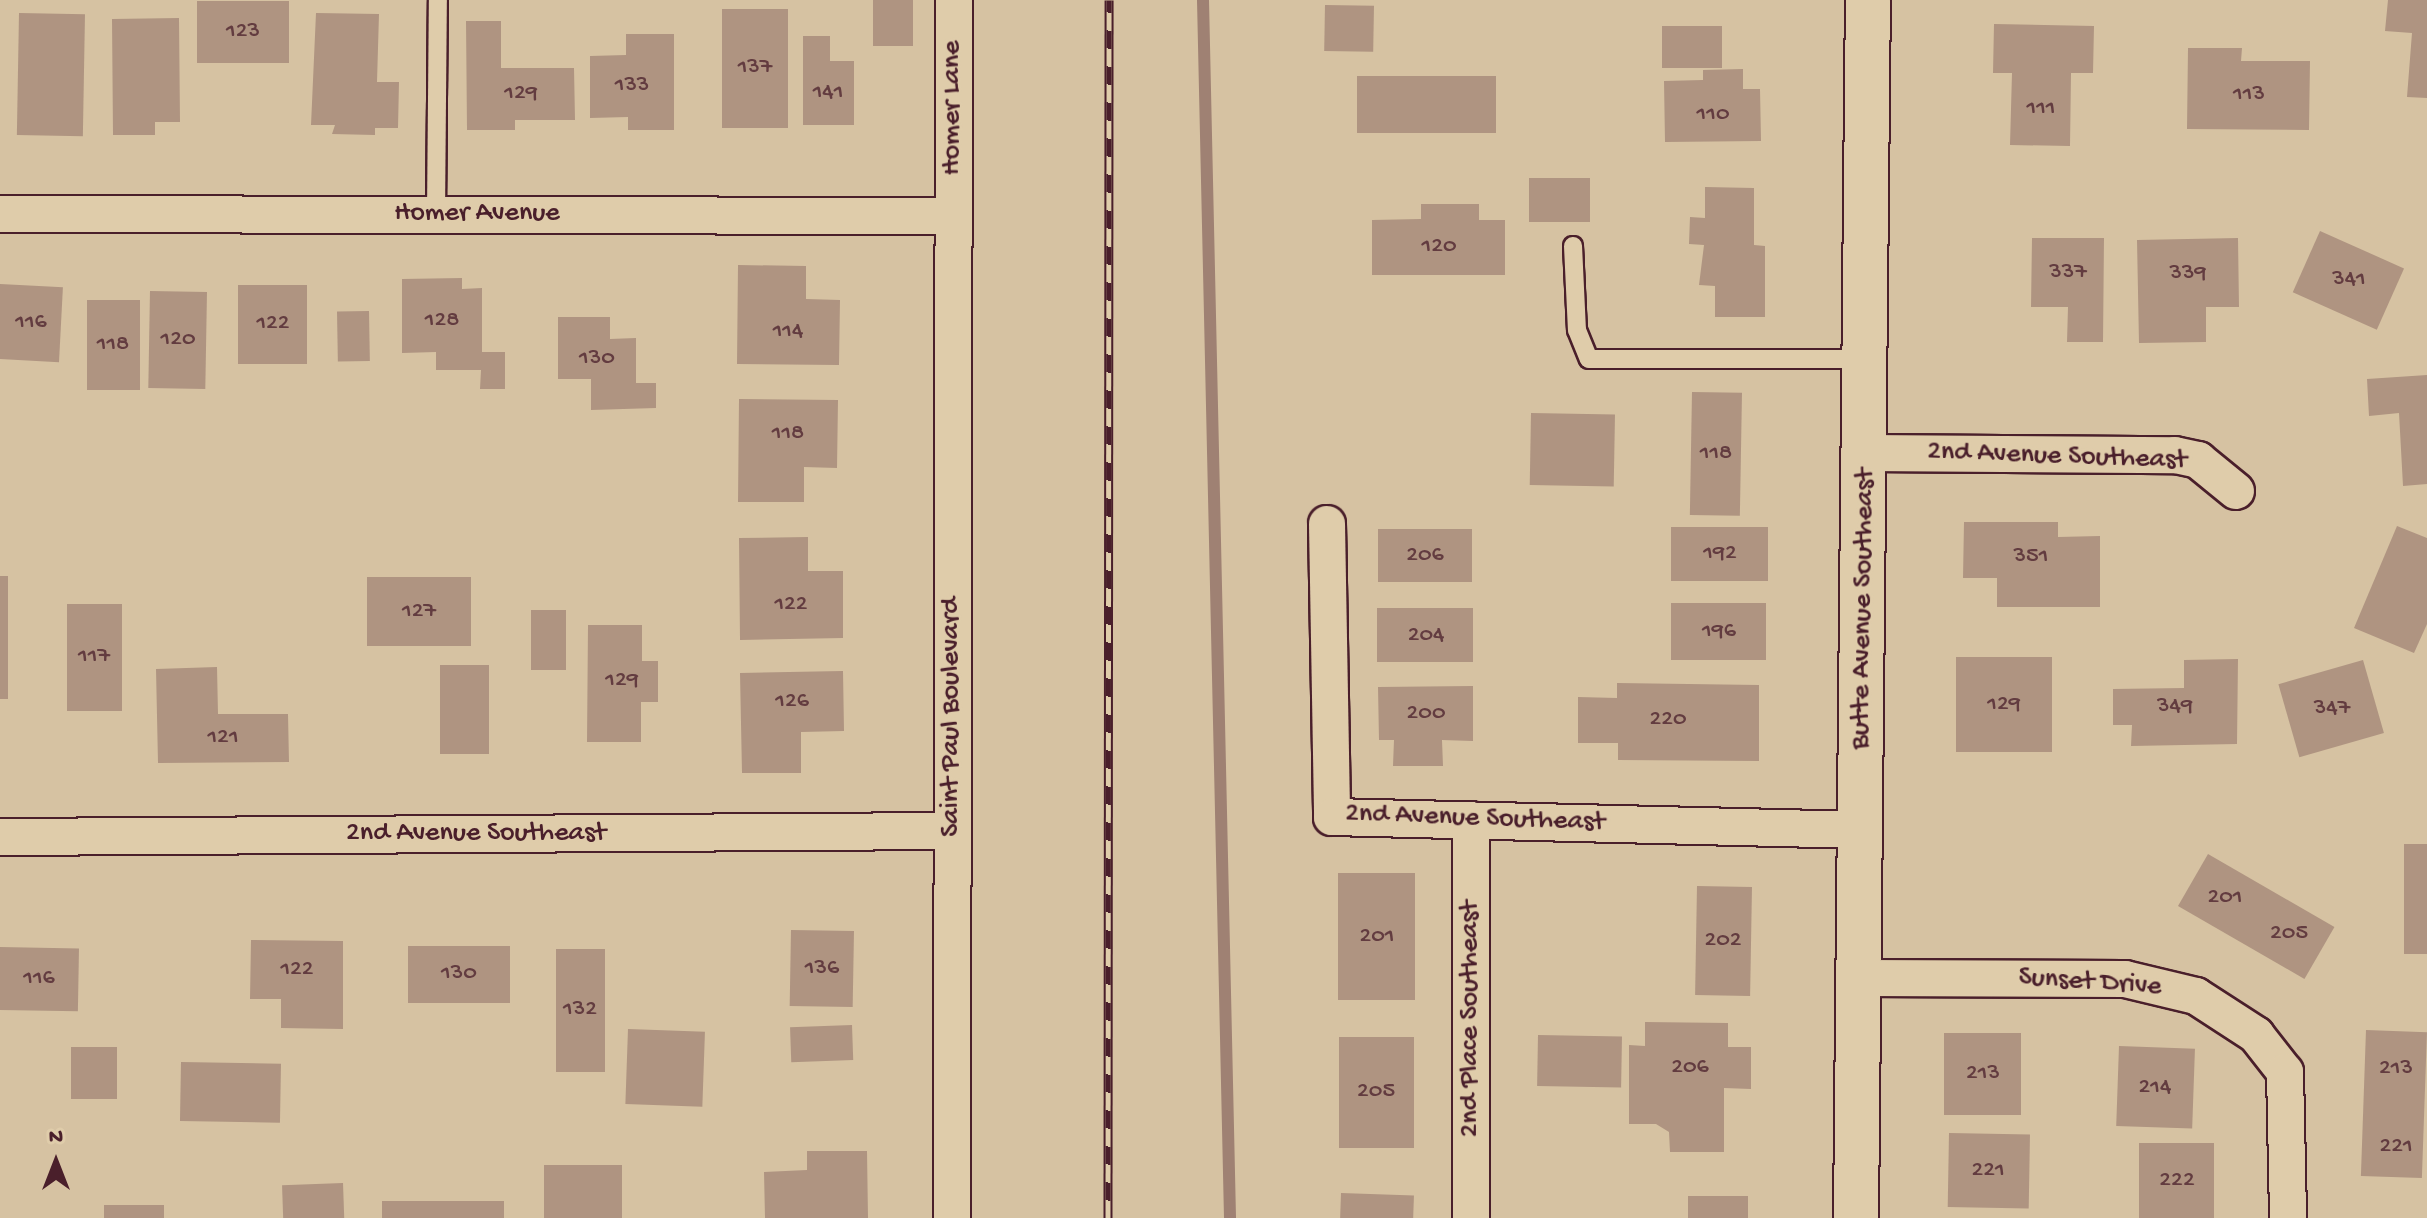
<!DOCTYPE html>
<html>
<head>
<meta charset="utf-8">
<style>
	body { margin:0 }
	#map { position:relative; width:2427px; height:1218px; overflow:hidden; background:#d6c2a2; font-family:"Gochi Hand",sans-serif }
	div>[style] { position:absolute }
	.stream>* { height:12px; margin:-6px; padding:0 6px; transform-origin:6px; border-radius:6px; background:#9f8173 }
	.building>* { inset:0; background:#af9481; transform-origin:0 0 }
	.roads { filter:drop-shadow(2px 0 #4a1f2b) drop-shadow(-2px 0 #4a1f2b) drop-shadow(0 2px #4a1f2b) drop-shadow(0 -2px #4a1f2b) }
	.lane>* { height:18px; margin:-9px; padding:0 9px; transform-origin:9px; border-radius:9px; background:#dfccaa }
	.street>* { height:36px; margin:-18px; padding:0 18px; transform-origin:18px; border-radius:18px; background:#dfccaa }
	.secondary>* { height:44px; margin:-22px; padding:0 22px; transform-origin:22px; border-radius:22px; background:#dfccaa }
	.rail>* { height:9px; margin-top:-4.5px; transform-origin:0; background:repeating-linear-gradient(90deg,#dfccaa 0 18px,#4a1f2b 0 36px); box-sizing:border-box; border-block:2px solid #4a1f2b }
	span { translate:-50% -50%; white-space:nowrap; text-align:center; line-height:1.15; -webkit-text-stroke:6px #dfccaa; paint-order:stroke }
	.number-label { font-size:24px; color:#633c40 }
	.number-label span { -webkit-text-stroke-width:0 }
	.street-label { font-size:28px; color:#4a1f2b }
	.north { position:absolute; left:16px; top:1122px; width:80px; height:80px; -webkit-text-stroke:6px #dfccaa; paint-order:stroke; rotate:0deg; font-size:22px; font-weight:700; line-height:32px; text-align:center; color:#4a1f2b }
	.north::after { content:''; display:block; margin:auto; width:28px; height:36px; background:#4a1f2b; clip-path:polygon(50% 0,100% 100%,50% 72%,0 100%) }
</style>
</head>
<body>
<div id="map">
	<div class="stream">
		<div style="left:1203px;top:0;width:1218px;rotate:88.73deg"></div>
	</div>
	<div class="building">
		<div style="left:873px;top:0;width:40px;height:46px"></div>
		<div style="clip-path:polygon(2388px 0,2427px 0,2427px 98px,2407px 97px,2412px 33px,2385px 31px)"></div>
		<div style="left:197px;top:1px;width:92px;height:62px"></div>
		<div style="left:1325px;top:5px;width:49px;height:46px;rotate:1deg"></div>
		<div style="left:722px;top:9px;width:66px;height:119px"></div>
		<div style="left:19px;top:13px;width:66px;height:122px;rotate:1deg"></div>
		<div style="clip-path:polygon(316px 13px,379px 14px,377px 82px,399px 82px,398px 128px,375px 128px,375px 135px,332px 134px,335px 125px,311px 125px)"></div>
		<div style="clip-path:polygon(179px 18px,180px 122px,155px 122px,155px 135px,113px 135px,112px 19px)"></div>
		<div style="clip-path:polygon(466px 21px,501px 21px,501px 68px,574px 68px,575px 120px,515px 120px,515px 130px,467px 130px)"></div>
		<div style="clip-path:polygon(1994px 24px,2094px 26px,2093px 73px,2071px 73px,2070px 146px,2010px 145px,2012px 73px,1993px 73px)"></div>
		<div style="left:1662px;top:26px;width:60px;height:42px"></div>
		<div style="clip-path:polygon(626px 34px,674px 34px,674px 130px,628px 130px,628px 117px,590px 118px,590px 56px,626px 55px)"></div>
		<div style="clip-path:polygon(803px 36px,830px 36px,830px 61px,854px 61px,854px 125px,803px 125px)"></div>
		<div style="clip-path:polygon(2188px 48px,2242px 48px,2241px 61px,2310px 61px,2309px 130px,2187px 129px)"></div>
		<div style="clip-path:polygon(1743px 69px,1743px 89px,1760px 89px,1761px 141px,1665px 142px,1664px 81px,1703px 80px,1703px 70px)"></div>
		<div style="left:1357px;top:76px;width:139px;height:57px"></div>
		<div style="left:1529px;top:178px;width:61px;height:44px"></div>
		<div style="clip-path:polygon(1705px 187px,1754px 188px,1754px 245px,1765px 246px,1765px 317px,1715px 317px,1715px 286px,1699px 285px,1704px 245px,1689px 244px,1690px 217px,1705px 218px)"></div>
		<div style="clip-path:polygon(1421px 204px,1479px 204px,1479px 220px,1505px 220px,1505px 275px,1372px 275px,1372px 220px,1421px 219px)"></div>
		<div style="left:2320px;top:231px;width:92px;height:67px;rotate:24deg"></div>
		<div style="clip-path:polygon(2032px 238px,2104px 238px,2103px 342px,2067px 342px,2068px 307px,2031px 307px)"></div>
		<div style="clip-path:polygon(2238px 238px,2239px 307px,2206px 307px,2206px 342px,2139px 343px,2137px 240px)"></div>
		<div style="clip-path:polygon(738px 265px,806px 266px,806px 299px,840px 300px,839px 365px,737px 364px)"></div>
		<div style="clip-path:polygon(462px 278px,462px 289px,482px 288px,482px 352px,505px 352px,505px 389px,480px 389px,481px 370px,436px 370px,436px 352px,402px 353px,402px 279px)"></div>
		<div style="left:0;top:284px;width:63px;height:75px;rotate:3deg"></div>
		<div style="left:238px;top:285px;width:69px;height:79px"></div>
		<div style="left:150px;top:291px;width:57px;height:97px;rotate:1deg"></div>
		<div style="left:87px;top:300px;width:53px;height:90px"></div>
		<div style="left:369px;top:311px;width:50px;height:32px;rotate:89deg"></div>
		<div style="clip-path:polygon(558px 317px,610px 317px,610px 339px,636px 338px,636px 383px,656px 383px,656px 408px,591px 410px,591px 379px,558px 379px)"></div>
		<div style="clip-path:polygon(2427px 375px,2427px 484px,2403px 486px,2399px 413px,2369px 416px,2367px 379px)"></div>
		<div style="left:1692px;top:392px;width:50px;height:123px;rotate:1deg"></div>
		<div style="clip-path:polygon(739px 399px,838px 400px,837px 468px,804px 467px,804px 502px,738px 502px)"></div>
		<div style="left:1531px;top:413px;width:84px;height:72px;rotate:1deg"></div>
		<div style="clip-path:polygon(1964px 522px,2058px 522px,2058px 537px,2100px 536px,2100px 607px,1997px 607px,1997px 578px,1963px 578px)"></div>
		<div style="clip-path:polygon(2397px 526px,2427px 538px,2427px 624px,2414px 653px,2354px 628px)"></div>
		<div style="left:1671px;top:527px;width:97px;height:54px"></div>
		<div style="left:1472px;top:529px;width:53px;height:94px;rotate:90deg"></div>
		<div style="clip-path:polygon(808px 537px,808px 571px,843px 571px,843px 638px,740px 640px,739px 538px)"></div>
		<div style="left:0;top:576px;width:8px;height:123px"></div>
		<div style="left:367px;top:577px;width:104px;height:69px"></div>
		<div style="left:1671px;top:603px;width:95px;height:57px"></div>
		<div style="left:67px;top:604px;width:55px;height:107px"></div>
		<div style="left:1473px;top:608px;width:54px;height:96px;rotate:90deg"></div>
		<div style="left:531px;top:610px;width:35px;height:60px"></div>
		<div style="clip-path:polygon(588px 625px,642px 625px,642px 661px,658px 661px,658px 702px,641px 702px,641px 742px,587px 742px)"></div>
		<div style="left:1956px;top:657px;width:96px;height:95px"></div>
		<div style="clip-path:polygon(2238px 659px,2237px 744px,2131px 746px,2132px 725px,2113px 725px,2113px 689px,2184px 688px,2184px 660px)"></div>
		<div style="left:2363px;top:660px;width:76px;height:88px;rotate:74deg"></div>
		<div style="left:440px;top:665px;width:49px;height:89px"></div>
		<div style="clip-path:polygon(217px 667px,218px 714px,288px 714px,289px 762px,158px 763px,156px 669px)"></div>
		<div style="clip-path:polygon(843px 671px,844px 731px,801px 732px,801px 773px,742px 773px,740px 673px)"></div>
		<div style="clip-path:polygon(1617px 683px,1759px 685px,1759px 761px,1618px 760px,1618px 743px,1578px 743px,1578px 697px,1617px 698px)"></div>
		<div style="clip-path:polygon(1473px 686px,1473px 741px,1442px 740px,1443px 766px,1393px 766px,1394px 740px,1379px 740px,1378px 687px)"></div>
		<div style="left:2404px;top:844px;width:23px;height:110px"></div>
		<div style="left:2208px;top:854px;width:146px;height:60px;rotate:30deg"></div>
		<div style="left:1415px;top:873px;width:127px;height:77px;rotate:90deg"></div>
		<div style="left:1697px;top:886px;width:55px;height:109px;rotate:1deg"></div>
		<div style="left:791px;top:930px;width:63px;height:76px;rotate:1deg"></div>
		<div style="clip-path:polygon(251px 940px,343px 941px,343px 1029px,281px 1028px,281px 999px,250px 999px)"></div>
		<div style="left:408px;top:946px;width:102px;height:57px"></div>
		<div style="left:0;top:947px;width:79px;height:63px;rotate:1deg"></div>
		<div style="left:556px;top:949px;width:49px;height:123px"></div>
		<div style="clip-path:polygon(1645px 1022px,1728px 1023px,1728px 1047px,1751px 1047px,1751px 1089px,1724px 1088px,1724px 1152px,1670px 1152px,1669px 1132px,1656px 1124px,1629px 1124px,1629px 1045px,1645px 1046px)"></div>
		<div style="left:852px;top:1025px;width:35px;height:62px;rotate:88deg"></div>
		<div style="left:628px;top:1029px;width:77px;height:75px;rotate:2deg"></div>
		<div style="left:2366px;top:1030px;width:61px;height:146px;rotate:2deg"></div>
		<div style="left:1944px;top:1033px;width:77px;height:82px"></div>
		<div style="left:1538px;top:1035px;width:84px;height:51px;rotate:1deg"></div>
		<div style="left:1339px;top:1037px;width:75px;height:111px"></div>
		<div style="left:2119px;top:1046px;width:76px;height:80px;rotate:2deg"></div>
		<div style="left:71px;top:1047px;width:46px;height:52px"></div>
		<div style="left:181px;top:1062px;width:100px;height:59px;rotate:1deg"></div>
		<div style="left:1949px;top:1133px;width:81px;height:74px;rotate:1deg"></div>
		<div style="left:2139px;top:1143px;width:75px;height:75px"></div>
		<div style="clip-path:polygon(807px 1151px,867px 1151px,868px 1218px,765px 1218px,764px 1172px,807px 1170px)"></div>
		<div style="left:544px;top:1165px;width:78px;height:53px"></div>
		<div style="left:343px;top:1183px;width:35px;height:61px;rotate:88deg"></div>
		<div style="left:1341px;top:1193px;width:73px;height:25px;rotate:2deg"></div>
		<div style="left:1688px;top:1196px;width:60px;height:22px"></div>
		<div style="left:382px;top:1201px;width:122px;height:17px"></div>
		<div style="left:104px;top:1205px;width:60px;height:13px"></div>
	</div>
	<div class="roads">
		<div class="lane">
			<div style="left:436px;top:214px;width:214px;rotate:-89.5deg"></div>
			<div style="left:1573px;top:246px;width:84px;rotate:87.3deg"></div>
			<div style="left:1577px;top:330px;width:31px;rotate:68deg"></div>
			<div style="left:1589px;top:359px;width:277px"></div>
		</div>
		<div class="street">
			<div style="left:0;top:214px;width:953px;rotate:0.12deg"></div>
			<div style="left:1867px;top:453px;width:308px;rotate:0.4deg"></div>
			<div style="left:2175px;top:455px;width:24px;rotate:12deg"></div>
			<div style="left:2198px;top:460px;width:49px;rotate:39.2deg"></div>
			<div style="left:1327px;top:524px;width:293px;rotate:89deg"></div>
			<div style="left:1332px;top:817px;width:528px;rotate:1.41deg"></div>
			<div style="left:1471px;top:820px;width:398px;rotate:90deg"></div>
			<div style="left:0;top:837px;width:952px;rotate:-0.36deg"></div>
			<div style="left:1862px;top:978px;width:263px;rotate:0.2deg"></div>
			<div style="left:2125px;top:979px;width:73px;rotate:13.5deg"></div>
			<div style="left:2196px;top:996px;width:72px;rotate:33deg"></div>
			<div style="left:2256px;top:1035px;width:47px;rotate:51.9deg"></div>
			<div style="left:2285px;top:1072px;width:146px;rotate:88.8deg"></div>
			<div style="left:952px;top:1218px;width:1218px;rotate:-89.91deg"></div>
		</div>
		<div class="secondary">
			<div style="left:1856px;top:1218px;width:1218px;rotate:-89.44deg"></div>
		</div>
	</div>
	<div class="rail">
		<div style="left:1108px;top:1218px;width:1218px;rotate:-89.95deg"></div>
	</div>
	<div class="number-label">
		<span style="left:243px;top:32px">123</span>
		<span style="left:755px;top:68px">137</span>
		<span style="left:632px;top:86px">133</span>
		<span style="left:828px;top:93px">141</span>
		<span style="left:521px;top:94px">129</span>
		<span style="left:2249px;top:95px">113</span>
		<span style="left:2041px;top:109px">111</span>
		<span style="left:1713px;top:115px">110</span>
		<span style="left:1439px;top:247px">120</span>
		<span style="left:2068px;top:273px">337</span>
		<span style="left:2188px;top:274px">339</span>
		<span style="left:2349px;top:280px">341</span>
		<span style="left:442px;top:321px">128</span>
		<span style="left:31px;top:323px">116</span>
		<span style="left:273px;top:324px">122</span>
		<span style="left:788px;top:332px">114</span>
		<span style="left:178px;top:340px">120</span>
		<span style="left:113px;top:345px">118</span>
		<span style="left:597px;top:359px">130</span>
		<span style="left:788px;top:434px">118</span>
		<span style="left:1716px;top:454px">118</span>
		<span style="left:1720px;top:554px">192</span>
		<span style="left:1425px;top:556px">206</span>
		<span style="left:2031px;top:557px">351</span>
		<span style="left:791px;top:605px">122</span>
		<span style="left:419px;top:612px">127</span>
		<span style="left:1719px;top:632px">196</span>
		<span style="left:1426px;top:636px">204</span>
		<span style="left:94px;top:657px">117</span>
		<span style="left:622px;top:681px">129</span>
		<span style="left:792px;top:702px">126</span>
		<span style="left:2004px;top:705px">129</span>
		<span style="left:2175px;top:707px">349</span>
		<span style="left:2332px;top:709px">347</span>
		<span style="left:1426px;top:714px">200</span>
		<span style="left:1668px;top:720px">220</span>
		<span style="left:223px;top:738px">121</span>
		<span style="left:2225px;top:898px">201</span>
		<span style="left:2289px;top:934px">205</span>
		<span style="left:1377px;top:937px">201</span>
		<span style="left:1723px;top:941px">202</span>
		<span style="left:822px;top:969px">136</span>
		<span style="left:297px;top:970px">122</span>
		<span style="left:459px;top:974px">130</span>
		<span style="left:39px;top:979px">116</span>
		<span style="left:580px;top:1010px">132</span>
		<span style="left:1690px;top:1068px">206</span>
		<span style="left:2396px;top:1069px">213</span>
		<span style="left:1983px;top:1074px">213</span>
		<span style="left:2155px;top:1088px">214</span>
		<span style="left:1376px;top:1092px">205</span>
		<span style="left:2396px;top:1147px">221</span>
		<span style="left:1988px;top:1171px">221</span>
		<span style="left:2177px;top:1181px">222</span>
	</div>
	<div class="street-label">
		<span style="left:953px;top:108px;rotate:-90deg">Homer Lane</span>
		<span style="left:477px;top:214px">Homer Avenue</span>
		<span style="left:2057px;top:457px;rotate:2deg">2nd Avenue Southeast</span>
		<span style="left:1864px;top:609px;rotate:-89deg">Butte Avenue Southeast</span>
		<span style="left:952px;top:717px;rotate:-90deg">Saint Paul Boulevard</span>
		<span style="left:1475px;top:819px;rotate:2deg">2nd Avenue Southeast</span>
		<span style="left:476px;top:834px">2nd Avenue Southeast</span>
		<span style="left:2090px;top:983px;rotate:4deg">Sunset Drive</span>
		<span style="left:1471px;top:1019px;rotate:-90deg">2nd Place Southeast</span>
	</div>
	<div class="north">N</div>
</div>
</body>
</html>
